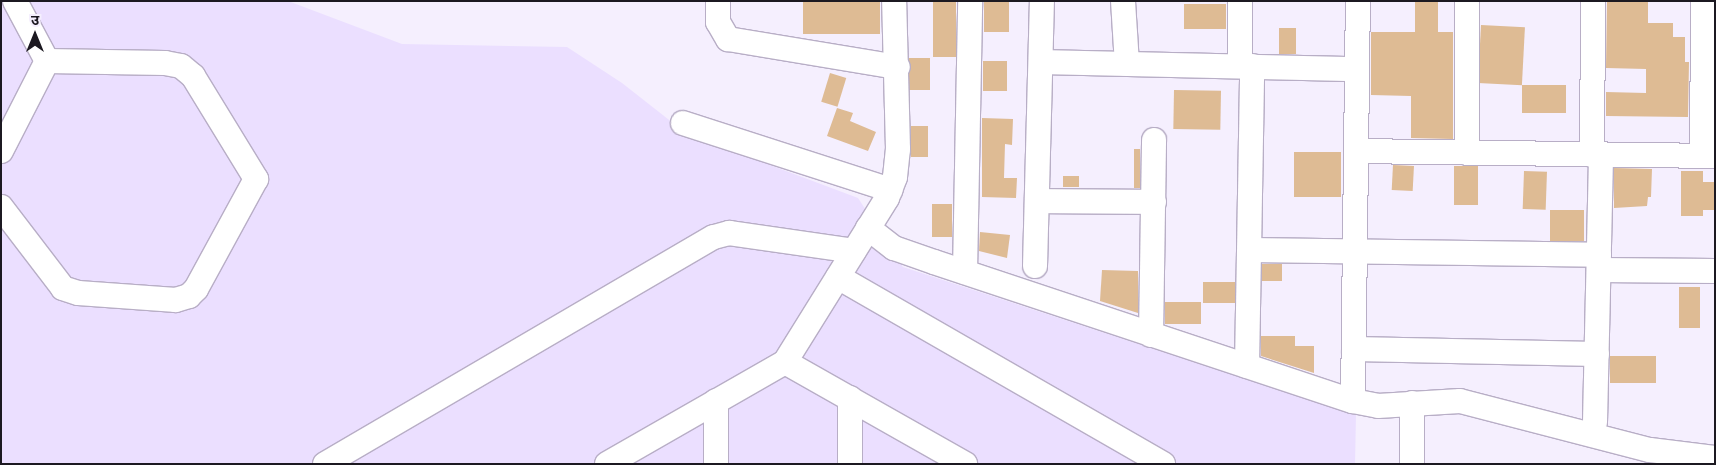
<!DOCTYPE html>
<html>
<head>
<meta charset="utf-8">
<style>
	body { margin:0 }
	#map { position:relative; width:1716px; height:465px; overflow:hidden; background:#f5effe; font-family:"Noto Sans","Noto Sans Devanagari",sans-serif }
	div>[style] { position:absolute }
	.built>* { inset:0; background:#ebdfff }
	.building>* { inset:0; background:#debb94; transform-origin:0 0 }
	.roads { filter:drop-shadow(1px 0 #b8aec6) drop-shadow(-1px 0 #b8aec6) drop-shadow(0 1px #b8aec6) drop-shadow(0 -1px #b8aec6) }
	.minor>* { height:24px; margin:-12px; padding:0 12px; transform-origin:12px; border-radius:12px; background:#fff }
	span { translate:-50% -50%; white-space:nowrap; text-align:center; line-height:1.15; -webkit-text-stroke:5px #f5effe; paint-order:stroke }
	.frame { position:absolute; inset:0; border:2px solid #1c1921; pointer-events:none }
	.north { position:absolute; left:10px; top:10px; width:50px; height:50px; -webkit-text-stroke:4px #f5effe; paint-order:stroke; rotate:0deg; font-size:14px; font-weight:700; line-height:20px; text-align:center; color:#1c1921 }
	.north::after { content:''; display:block; margin:auto; width:18px; height:22px; background:#1c1921; clip-path:polygon(50% 0,100% 100%,50% 72%,0 100%) }
</style>
</head>
<body>
<div id="map">
	<div class="built">
		<div style="clip-path:polygon(1px 1px,288px 1px,402px 44px,567px 47px,622px 83px,687px 134px,858px 198px,903px 267px,1356px 415px,1355px 464px,1px 464px)"></div>
	</div>
	<div class="building">
		<div style="left:803px;top:1px;width:77px;height:33px"></div>
		<div style="left:933px;top:1px;width:23px;height:56px"></div>
		<div style="left:984px;top:1px;width:25px;height:31px"></div>
		<div style="clip-path:polygon(1415px 1px,1438px 1px,1438px 32px,1453px 32px,1453px 139px,1411px 138px,1411px 96px,1371px 95px,1371px 32px,1415px 32px)"></div>
		<div style="clip-path:polygon(1607px 1px,1648px 1px,1648px 23px,1673px 23px,1673px 37px,1685px 37px,1685px 62px,1689px 62px,1688px 117px,1606px 116px,1606px 92px,1646px 93px,1646px 69px,1606px 68px)"></div>
		<div style="left:1226px;top:4px;width:25px;height:42px;rotate:90deg"></div>
		<div style="left:1481px;top:25px;width:44px;height:58px;rotate:3deg"></div>
		<div style="left:1279px;top:28px;width:17px;height:26px"></div>
		<div style="left:909px;top:58px;width:21px;height:32px"></div>
		<div style="left:983px;top:61px;width:24px;height:30px"></div>
		<div style="left:830px;top:73px;width:17px;height:30px;rotate:17deg"></div>
		<div style="left:1522px;top:85px;width:44px;height:28px"></div>
		<div style="left:1174px;top:90px;width:47px;height:39px;rotate:1deg"></div>
		<div style="clip-path:polygon(837px 108px,853px 113px,850px 121px,876px 132px,868px 151px,827px 136px)"></div>
		<div style="clip-path:polygon(982px 118px,1013px 119px,1012px 145px,1005px 144px,1004px 178px,1017px 178px,1016px 198px,982px 197px)"></div>
		<div style="left:911px;top:126px;width:17px;height:31px"></div>
		<div style="left:1134px;top:149px;width:6px;height:39px"></div>
		<div style="left:1294px;top:152px;width:47px;height:45px"></div>
		<div style="left:1393px;top:165px;width:21px;height:25px;rotate:3deg"></div>
		<div style="left:1454px;top:166px;width:24px;height:39px"></div>
		<div style="clip-path:polygon(1614px 168px,1652px 169px,1651px 197px,1648px 197px,1647px 206px,1614px 208px)"></div>
		<div style="left:1524px;top:171px;width:23px;height:38px;rotate:2deg"></div>
		<div style="clip-path:polygon(1681px 171px,1703px 171px,1703px 182px,1715px 182px,1715px 210px,1703px 210px,1703px 216px,1681px 216px)"></div>
		<div style="left:1063px;top:176px;width:16px;height:11px"></div>
		<div style="left:932px;top:204px;width:20px;height:33px"></div>
		<div style="left:1550px;top:210px;width:34px;height:31px"></div>
		<div style="clip-path:polygon(980px 232px,1010px 235px,1007px 258px,979px 251px)"></div>
		<div style="left:1262px;top:264px;width:20px;height:17px"></div>
		<div style="clip-path:polygon(1102px 270px,1138px 271px,1138px 313px,1100px 301px)"></div>
		<div style="left:1203px;top:282px;width:32px;height:21px"></div>
		<div style="left:1679px;top:287px;width:21px;height:41px"></div>
		<div style="left:1165px;top:302px;width:36px;height:22px"></div>
		<div style="clip-path:polygon(1261px 336px,1295px 336px,1295px 346px,1314px 346px,1314px 373px,1261px 356px)"></div>
		<div style="left:1610px;top:356px;width:46px;height:27px"></div>
	</div>
	<div class="roads">
		<div class="minor">
			<div style="left:15px;top:1px;width:68px;rotate:61.9deg"></div>
			<div style="left:718px;top:1px;width:21px;rotate:90deg"></div>
			<div style="left:718px;top:22px;width:20px;rotate:60deg"></div>
			<div style="left:728px;top:39px;width:172px;rotate:9.4deg"></div>
			<div style="left:1123px;top:1px;width:63px;rotate:86.4deg"></div>
			<div style="left:1041px;top:62px;width:316px;rotate:1.3deg"></div>
			<div style="left:1240px;top:66px;width:65px;rotate:-90deg"></div>
			<div style="left:683px;top:123px;width:218px;rotate:17.9deg"></div>
			<div style="left:1px;top:151px;width:101px;rotate:-62.9deg"></div>
			<div style="left:47px;top:61px;width:118px;rotate:1deg"></div>
			<div style="left:165px;top:63px;width:16px;rotate:11deg"></div>
			<div style="left:181px;top:66px;width:16px;rotate:40deg"></div>
			<div style="left:193px;top:76px;width:121px;rotate:58.5deg"></div>
			<div style="left:256px;top:179px;width:125px;rotate:118.6deg"></div>
			<div style="left:196px;top:289px;width:10px;rotate:135deg"></div>
			<div style="left:189px;top:296px;width:14px;rotate:163deg"></div>
			<div style="left:176px;top:300px;width:98px;rotate:-175.9deg"></div>
			<div style="left:78px;top:293px;width:16px;rotate:-162deg"></div>
			<div style="left:63px;top:288px;width:102px;rotate:-127.4deg"></div>
			<div style="left:1356px;top:151px;width:359px;rotate:0.8deg"></div>
			<div style="left:1467px;top:153px;width:152px;rotate:-90deg"></div>
			<div style="left:1592px;top:155px;width:154px;rotate:-89.6deg"></div>
			<div style="left:1702px;top:156px;width:155px;rotate:-89.6deg"></div>
			<div style="left:1038px;top:201px;width:116px;rotate:0.5deg"></div>
			<div style="left:868px;top:228px;width:33px;rotate:38deg"></div>
			<div style="left:894px;top:248px;width:42px;rotate:19.3deg"></div>
			<div style="left:934px;top:262px;width:441px;rotate:18.4deg"></div>
			<div style="left:1353px;top:401px;width:25px;rotate:11deg"></div>
			<div style="left:1378px;top:406px;width:82px;rotate:-3.5deg"></div>
			<div style="left:1460px;top:401px;width:196px;rotate:14.5deg"></div>
			<div style="left:1650px;top:450px;width:65px;rotate:7deg"></div>
			<div style="left:1250px;top:250px;width:349px;rotate:0.8deg"></div>
			<div style="left:1035px;top:266px;width:265px;rotate:-88.5deg"></div>
			<div style="left:1599px;top:270px;width:116px;rotate:0.5deg"></div>
			<div style="left:965px;top:272px;width:271px;rotate:-88.9deg"></div>
			<div style="left:838px;top:277px;width:375px;rotate:29.9deg"></div>
			<div style="left:1151px;top:335px;width:195px;rotate:-89.1deg"></div>
			<div style="left:1354px;top:349px;width:243px;rotate:1.2deg"></div>
			<div style="left:785px;top:362px;width:207px;rotate:29.5deg"></div>
			<div style="left:1247px;top:366px;width:300px;rotate:-89deg"></div>
			<div style="left:716px;top:401px;width:63px;rotate:90deg"></div>
			<div style="left:1353px;top:401px;width:400px;rotate:-89.3deg"></div>
			<div style="left:1595px;top:422px;width:267px;rotate:-88.7deg"></div>
			<div style="left:325px;top:464px;width:450px;rotate:-30.3deg"></div>
			<div style="left:714px;top:237px;width:16px;rotate:-15deg"></div>
			<div style="left:729px;top:233px;width:126px;rotate:8.2deg"></div>
			<div style="left:607px;top:464px;width:205px;rotate:-29.8deg"></div>
			<div style="left:785px;top:362px;width:193px;rotate:-58.1deg"></div>
			<div style="left:887px;top:198px;width:22px;rotate:-69deg"></div>
			<div style="left:895px;top:177px;width:28px;rotate:-84deg"></div>
			<div style="left:898px;top:149px;width:148px;rotate:-91.5deg"></div>
			<div style="left:850px;top:464px;width:66px;rotate:-90deg"></div>
			<div style="left:1412px;top:464px;width:61px;rotate:-90deg"></div>
		</div>
	</div>
	<div class="frame"></div>
	<div class="north">उ</div>
</div>
</body>
</html>
